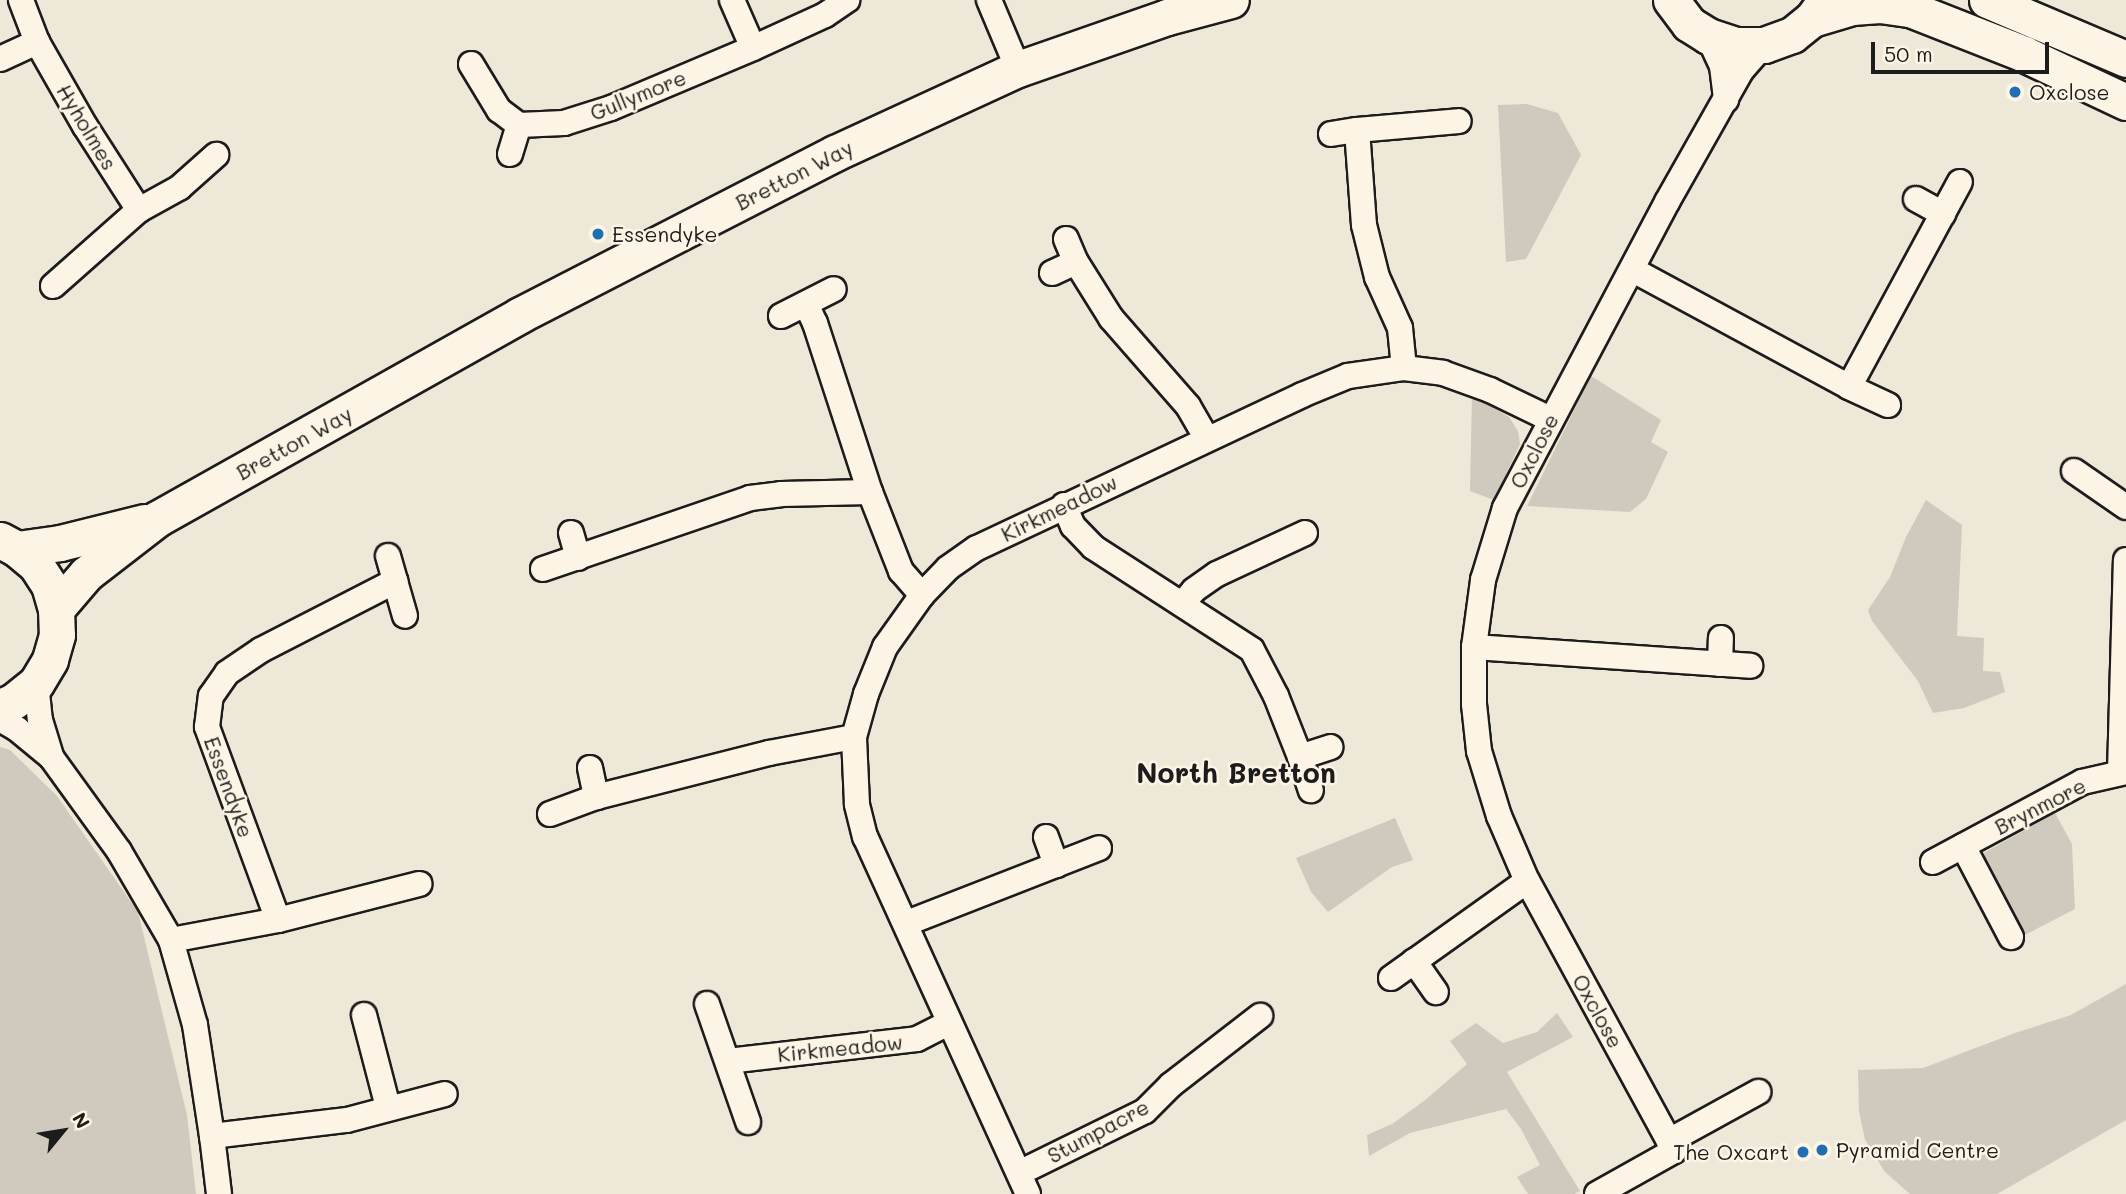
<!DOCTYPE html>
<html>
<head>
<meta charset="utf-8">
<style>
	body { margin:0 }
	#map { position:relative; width:2126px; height:1194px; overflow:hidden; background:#eee8d9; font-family:Mali,sans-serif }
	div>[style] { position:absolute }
	.green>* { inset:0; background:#cfcabd }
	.roads { filter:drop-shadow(2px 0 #1c1c1c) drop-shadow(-2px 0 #1c1c1c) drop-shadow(0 2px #1c1c1c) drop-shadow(0 -2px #1c1c1c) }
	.street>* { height:24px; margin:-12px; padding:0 12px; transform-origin:12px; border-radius:12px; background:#fcf5e5 }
	.secondary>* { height:35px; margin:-17.5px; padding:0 17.5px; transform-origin:17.5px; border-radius:17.5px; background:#fcf5e5 }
	.dots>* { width:19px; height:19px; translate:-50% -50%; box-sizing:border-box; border:4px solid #fcf5e5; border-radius:50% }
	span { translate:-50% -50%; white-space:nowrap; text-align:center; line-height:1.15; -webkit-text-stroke:5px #fcf5e5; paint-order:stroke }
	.poi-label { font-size:21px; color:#1c1c1c }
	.left { translate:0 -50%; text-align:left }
	.right { translate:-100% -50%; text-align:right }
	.street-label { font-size:21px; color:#1c1c1c }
	.district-label { font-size:28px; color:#1c1c1c; font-weight:700 }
	.north { position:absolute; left:28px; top:1096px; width:70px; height:70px; -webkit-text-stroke:5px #fcf5e5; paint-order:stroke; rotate:60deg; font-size:19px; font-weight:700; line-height:28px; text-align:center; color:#1c1c1c }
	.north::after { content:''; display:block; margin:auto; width:24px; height:32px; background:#1c1c1c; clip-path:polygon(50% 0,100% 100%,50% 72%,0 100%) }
	.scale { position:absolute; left:1871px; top:42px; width:178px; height:32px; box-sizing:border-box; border:4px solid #1c1c1c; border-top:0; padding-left:9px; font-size:21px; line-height:24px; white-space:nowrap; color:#1c1c1c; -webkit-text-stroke:5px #fcf5e5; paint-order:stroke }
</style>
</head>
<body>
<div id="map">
	<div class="green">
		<div style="clip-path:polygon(1527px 104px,1558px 113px,1581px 155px,1526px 259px,1506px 262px,1498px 105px)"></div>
		<div style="clip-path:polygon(1591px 376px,1661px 420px,1651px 442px,1668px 452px,1646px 499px,1630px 512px,1527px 506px)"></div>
		<div style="clip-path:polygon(1472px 395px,1509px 417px,1518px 431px,1520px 444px,1494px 500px,1470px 491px)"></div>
		<div style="clip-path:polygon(1926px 500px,1962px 525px,1957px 636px,1984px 638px,1983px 671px,2000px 672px,2005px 692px,1964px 708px,1933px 713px,1918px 681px,1872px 621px,1868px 610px,1890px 577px,1906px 537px)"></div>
		<div style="clip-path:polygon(0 747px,10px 750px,57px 796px,138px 912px,187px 1115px,196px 1194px,0 1194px)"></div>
		<div style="clip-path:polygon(2055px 813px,2072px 844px,2075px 909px,2019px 938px,1975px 858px)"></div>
		<div style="clip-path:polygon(1395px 818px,1413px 860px,1392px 867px,1328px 912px,1311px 892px,1296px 858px)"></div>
		<div style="clip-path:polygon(2126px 984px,2126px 1120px,1997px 1194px,1910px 1194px,1885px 1172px,1865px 1140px,1859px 1111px,1858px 1070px,1923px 1068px,2015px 1033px,2071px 1015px)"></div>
		<div style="clip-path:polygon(1557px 1013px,1573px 1037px,1507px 1072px,1580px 1191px,1574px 1194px,1528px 1194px,1517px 1177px,1540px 1165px,1521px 1129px,1506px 1109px,1410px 1133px,1369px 1156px,1367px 1135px,1392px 1124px,1424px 1101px,1467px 1064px,1450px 1041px,1476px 1023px,1503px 1043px,1537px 1032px)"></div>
	</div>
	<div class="roads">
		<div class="street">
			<div style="left:732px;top:0;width:52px;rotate:66.4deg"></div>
			<div style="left:989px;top:0;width:75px;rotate:67.2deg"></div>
			<div style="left:1708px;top:36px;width:33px;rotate:65deg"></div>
			<div style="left:1722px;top:66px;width:34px;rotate:83deg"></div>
			<div style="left:37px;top:42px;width:97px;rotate:60.3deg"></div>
			<div style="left:85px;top:126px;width:100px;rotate:57.3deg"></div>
			<div style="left:139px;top:210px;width:46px;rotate:-28.8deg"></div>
			<div style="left:179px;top:188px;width:50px;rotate:-41.7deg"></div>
			<div style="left:0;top:59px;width:41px;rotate:-24.7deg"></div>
			<div style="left:37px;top:42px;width:45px;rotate:-110.9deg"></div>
			<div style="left:471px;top:64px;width:54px;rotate:58.7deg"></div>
			<div style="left:499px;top:110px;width:25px;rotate:37deg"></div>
			<div style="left:519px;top:125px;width:45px;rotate:-2.5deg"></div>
			<div style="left:564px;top:123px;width:49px;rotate:-17.7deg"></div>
			<div style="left:611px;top:108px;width:154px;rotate:-22.9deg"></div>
			<div style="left:753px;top:48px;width:79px;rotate:-24.6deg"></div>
			<div style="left:825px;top:15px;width:27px;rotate:-34deg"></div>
			<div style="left:1357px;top:130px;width:102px;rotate:-5deg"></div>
			<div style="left:1331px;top:134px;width:26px;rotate:-9deg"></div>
			<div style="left:1357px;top:130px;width:95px;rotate:85.8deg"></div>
			<div style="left:1364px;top:225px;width:54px;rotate:76deg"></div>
			<div style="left:1377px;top:277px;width:56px;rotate:65.7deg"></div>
			<div style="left:1400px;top:328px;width:40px;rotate:84.3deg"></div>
			<div style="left:510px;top:154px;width:30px;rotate:-73deg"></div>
			<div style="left:1916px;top:199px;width:31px;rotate:29deg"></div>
			<div style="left:1066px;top:239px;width:25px;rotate:67deg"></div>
			<div style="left:1076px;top:262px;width:66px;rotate:58deg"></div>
			<div style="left:1111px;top:318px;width:117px;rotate:48.8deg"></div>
			<div style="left:1188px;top:406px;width:38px;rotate:60deg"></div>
			<div style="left:1633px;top:270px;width:246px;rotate:28.4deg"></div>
			<div style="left:1849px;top:387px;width:43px;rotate:24.8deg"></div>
			<div style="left:1052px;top:273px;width:26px;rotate:-25deg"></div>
			<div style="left:53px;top:286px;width:115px;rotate:-41.5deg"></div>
			<div style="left:806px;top:304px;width:21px;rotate:65deg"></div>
			<div style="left:815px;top:323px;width:178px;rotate:72deg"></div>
			<div style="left:870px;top:492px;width:85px;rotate:68.6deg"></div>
			<div style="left:901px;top:571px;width:32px;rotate:49deg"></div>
			<div style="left:781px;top:316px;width:59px;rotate:-27deg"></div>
			<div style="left:1849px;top:387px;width:233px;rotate:-61.6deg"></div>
			<div style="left:2074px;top:471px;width:63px;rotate:34.7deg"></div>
			<div style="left:1064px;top:505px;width:23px;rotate:67deg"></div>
			<div style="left:1073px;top:526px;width:29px;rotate:46deg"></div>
			<div style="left:1093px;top:547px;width:189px;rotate:32.9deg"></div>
			<div style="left:1252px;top:650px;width:52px;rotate:62.4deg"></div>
			<div style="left:1276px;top:696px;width:66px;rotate:68.5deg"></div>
			<div style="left:1300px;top:757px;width:32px;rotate:-18deg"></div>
			<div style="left:571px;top:533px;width:26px;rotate:74deg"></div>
			<div style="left:388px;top:556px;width:26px;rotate:74deg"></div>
			<div style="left:543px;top:569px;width:219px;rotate:-18.9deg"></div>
			<div style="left:750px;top:498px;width:31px;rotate:-7deg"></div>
			<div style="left:781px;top:494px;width:89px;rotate:-1.3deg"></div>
			<div style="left:1182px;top:604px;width:18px;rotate:-49deg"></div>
			<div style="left:1194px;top:590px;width:28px;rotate:-35deg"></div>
			<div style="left:1217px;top:574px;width:97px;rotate:-25deg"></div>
			<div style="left:1474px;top:647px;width:277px;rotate:3.9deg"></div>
			<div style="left:1720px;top:664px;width:26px;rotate:-88deg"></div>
			<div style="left:36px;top:683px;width:37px;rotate:84deg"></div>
			<div style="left:40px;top:720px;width:39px;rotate:73deg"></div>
			<div style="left:0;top:719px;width:20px;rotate:30deg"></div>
			<div style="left:17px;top:729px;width:44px;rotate:39.5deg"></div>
			<div style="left:51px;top:757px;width:116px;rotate:54.1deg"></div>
			<div style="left:119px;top:851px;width:103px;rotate:59.7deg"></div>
			<div style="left:171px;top:940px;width:88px;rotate:74.2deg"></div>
			<div style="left:195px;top:1025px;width:112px;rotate:81.3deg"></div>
			<div style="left:212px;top:1136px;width:136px;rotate:-6.8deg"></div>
			<div style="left:347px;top:1120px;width:101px;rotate:-14.9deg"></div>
			<div style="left:1300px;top:757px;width:35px;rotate:72deg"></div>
			<div style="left:590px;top:768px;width:30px;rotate:78deg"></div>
			<div style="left:2120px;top:772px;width:212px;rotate:-88.4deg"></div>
			<div style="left:550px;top:814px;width:49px;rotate:-20.3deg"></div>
			<div style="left:596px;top:797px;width:179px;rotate:-14.3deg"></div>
			<div style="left:769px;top:753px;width:86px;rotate:-10.7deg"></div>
			<div style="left:1046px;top:837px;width:30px;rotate:70deg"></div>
			<div style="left:1963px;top:846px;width:103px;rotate:62.2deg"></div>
			<div style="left:1933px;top:862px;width:169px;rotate:-28.2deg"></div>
			<div style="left:2082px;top:782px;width:45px;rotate:-12.8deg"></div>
			<div style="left:278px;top:920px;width:146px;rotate:-14.3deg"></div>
			<div style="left:907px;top:923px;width:206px;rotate:-21.3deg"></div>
			<div style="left:171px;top:940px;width:109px;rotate:-10.6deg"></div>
			<div style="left:278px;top:920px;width:206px;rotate:-110.2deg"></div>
			<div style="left:207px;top:727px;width:31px;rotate:-83deg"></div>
			<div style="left:211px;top:696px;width:28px;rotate:-55deg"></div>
			<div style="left:227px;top:673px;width:41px;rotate:-34.1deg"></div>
			<div style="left:261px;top:650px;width:151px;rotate:-27.2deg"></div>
			<div style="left:395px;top:581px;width:36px;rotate:74deg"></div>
			<div style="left:1414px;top:961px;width:38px;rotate:55deg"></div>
			<div style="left:1391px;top:978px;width:167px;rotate:-35.5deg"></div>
			<div style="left:707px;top:1004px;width:125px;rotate:70.8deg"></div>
			<div style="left:364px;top:1015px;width:95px;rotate:75.4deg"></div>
			<div style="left:728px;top:1061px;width:190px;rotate:-6.6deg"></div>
			<div style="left:917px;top:1039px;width:35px;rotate:-27deg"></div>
			<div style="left:212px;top:1136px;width:58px;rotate:83.1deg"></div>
			<div style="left:1669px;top:1141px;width:296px;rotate:-118.6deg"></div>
			<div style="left:1527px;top:881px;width:71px;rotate:-113.3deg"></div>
			<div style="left:1499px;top:816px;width:68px;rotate:-107.1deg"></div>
			<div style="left:1479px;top:751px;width:47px;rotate:-96.1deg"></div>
			<div style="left:1474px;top:704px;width:57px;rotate:-90deg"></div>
			<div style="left:1474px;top:647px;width:68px;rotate:-82.3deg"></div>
			<div style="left:1483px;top:580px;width:75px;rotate:-73deg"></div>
			<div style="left:1505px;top:508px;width:346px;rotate:-62.1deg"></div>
			<div style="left:1667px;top:202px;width:150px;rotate:-60.5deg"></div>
			<div style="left:1741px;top:71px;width:35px;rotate:-49deg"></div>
			<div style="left:1019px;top:1173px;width:140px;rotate:-26.2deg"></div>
			<div style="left:1145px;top:1111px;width:37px;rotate:-45deg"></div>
			<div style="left:1171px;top:1085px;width:113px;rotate:-37.8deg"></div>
			<div style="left:1028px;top:1194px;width:392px;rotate:-114.5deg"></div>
			<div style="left:865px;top:837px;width:34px;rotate:-104deg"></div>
			<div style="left:857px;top:804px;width:67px;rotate:-92.6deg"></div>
			<div style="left:854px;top:737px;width:45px;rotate:-74.4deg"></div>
			<div style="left:866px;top:694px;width:51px;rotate:-68deg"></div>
			<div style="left:885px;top:647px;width:64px;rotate:-54.6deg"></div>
			<div style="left:922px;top:595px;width:37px;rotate:-46deg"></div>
			<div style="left:948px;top:568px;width:35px;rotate:-35deg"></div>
			<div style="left:977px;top:548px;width:359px;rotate:-25.2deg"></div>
			<div style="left:1302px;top:395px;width:50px;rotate:-22.4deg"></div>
			<div style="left:1348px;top:376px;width:57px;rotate:-8.1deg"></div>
			<div style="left:1404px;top:368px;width:39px;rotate:7deg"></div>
			<div style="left:1443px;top:373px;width:50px;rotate:19.9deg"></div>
			<div style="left:1490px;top:390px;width:67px;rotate:25.8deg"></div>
			<div style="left:1597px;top:1194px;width:88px;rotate:-29.2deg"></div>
			<div style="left:1674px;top:1151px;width:11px;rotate:-117deg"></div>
			<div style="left:1669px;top:1141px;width:102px;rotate:-28.8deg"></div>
		</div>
		<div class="secondary">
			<div style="left:1671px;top:0;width:30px;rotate:53deg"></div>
			<div style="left:1689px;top:24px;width:22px;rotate:32deg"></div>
			<div style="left:1708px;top:36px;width:28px;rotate:18deg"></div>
			<div style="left:1735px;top:45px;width:29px"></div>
			<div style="left:1764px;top:45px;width:30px;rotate:-20deg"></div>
			<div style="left:1792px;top:35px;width:26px;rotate:-39deg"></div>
			<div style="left:1812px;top:19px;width:24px;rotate:-54deg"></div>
			<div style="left:1987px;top:0;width:151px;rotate:23deg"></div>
			<div style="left:1812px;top:19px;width:42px;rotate:-16.7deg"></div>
			<div style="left:1852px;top:7px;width:28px;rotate:-4deg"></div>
			<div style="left:1880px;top:5px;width:30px;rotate:8deg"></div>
			<div style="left:1910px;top:9px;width:123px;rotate:21.5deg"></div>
			<div style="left:2024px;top:54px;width:113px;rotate:25.2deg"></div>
			<div style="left:0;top:540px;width:19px;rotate:28deg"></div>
			<div style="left:17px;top:549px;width:25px;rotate:40deg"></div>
			<div style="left:36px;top:565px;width:24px;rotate:57deg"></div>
			<div style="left:49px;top:585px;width:25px;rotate:74deg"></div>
			<div style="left:56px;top:609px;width:26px;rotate:88deg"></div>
			<div style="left:57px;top:635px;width:26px;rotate:106deg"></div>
			<div style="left:50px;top:660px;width:27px;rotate:121deg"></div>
			<div style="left:36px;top:683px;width:28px;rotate:141deg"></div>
			<div style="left:14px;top:701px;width:15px;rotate:157deg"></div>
			<div style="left:17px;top:549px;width:43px;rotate:-7.9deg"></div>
			<div style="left:60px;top:543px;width:87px;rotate:-14deg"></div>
			<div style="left:56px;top:609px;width:46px;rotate:-49.4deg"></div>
			<div style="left:86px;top:574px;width:90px;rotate:-37.8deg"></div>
			<div style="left:157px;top:519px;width:416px;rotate:-29.3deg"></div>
			<div style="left:520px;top:315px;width:354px;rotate:-27.2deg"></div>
			<div style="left:835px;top:153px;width:201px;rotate:-24.7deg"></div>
			<div style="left:1018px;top:69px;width:158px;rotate:-19.2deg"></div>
			<div style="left:1167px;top:17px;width:66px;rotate:-14.9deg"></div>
		</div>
	</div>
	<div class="dots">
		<div style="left:2015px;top:92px;background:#1f6fb2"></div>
		<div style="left:598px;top:234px;background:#1f6fb2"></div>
		<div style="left:1822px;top:1150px;background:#1f6fb2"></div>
		<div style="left:1803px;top:1152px;background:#1f6fb2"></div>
	</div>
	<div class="poi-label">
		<span class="left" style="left:2029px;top:92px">Oxclose</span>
		<span class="left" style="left:612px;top:234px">Essendyke</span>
		<span class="left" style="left:1836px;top:1150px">Pyramid Centre</span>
		<span class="right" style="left:1789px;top:1152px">The Oxcart</span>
	</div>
	<div class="street-label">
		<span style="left:638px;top:95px;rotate:-22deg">Gullymore</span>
		<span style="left:87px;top:127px;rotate:59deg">Hyholmes</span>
		<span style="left:794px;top:175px;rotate:-27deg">Bretton Way</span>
		<span style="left:294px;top:443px;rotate:-29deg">Bretton Way</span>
		<span style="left:1534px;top:451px;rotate:-63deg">Oxclose</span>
		<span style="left:1059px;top:508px;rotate:-26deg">Kirkmeadow</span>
		<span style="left:229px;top:787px;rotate:70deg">Essendyke</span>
		<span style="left:2040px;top:806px;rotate:-27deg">Brynmore</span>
		<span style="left:1598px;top:1011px;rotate:61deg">Oxclose</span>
		<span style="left:840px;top:1048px;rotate:-6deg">Kirkmeadow</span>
		<span style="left:1098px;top:1131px;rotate:-28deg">Stumpacre</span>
	</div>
	<div class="district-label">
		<span style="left:1236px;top:772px">North Bretton</span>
	</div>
	<div class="north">N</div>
	<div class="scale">50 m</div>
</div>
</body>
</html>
